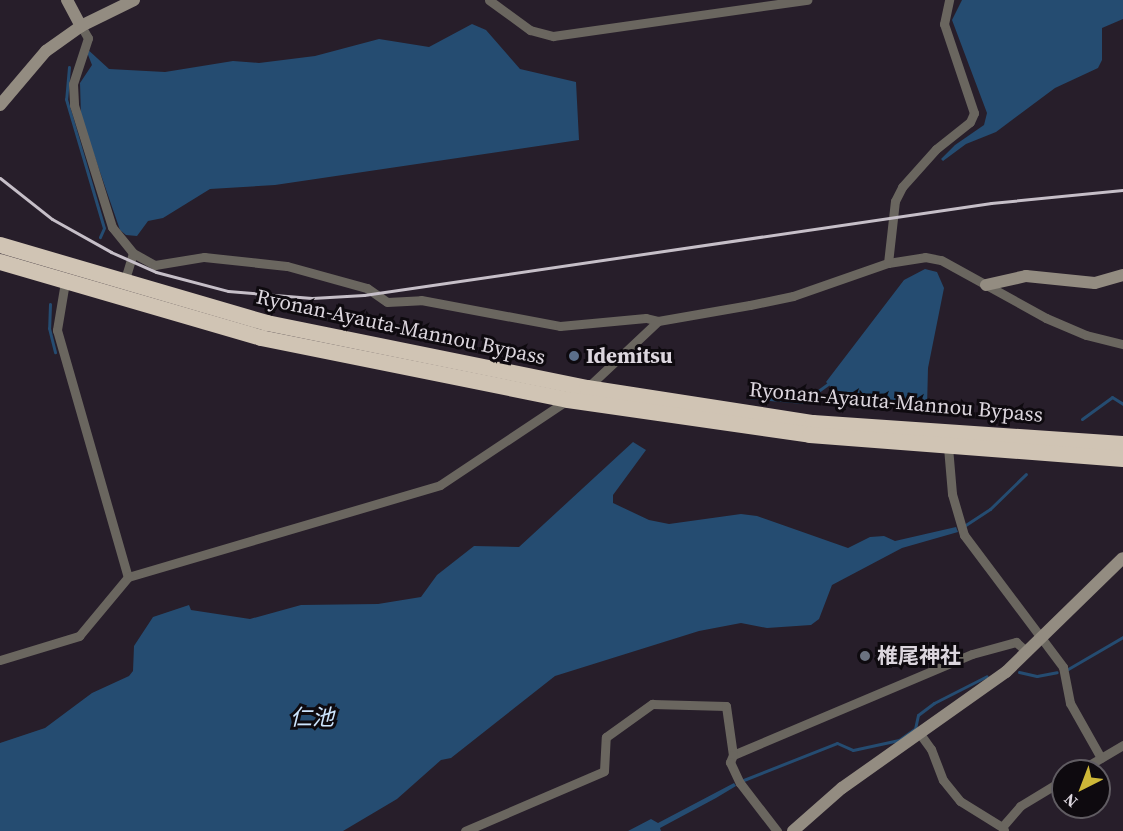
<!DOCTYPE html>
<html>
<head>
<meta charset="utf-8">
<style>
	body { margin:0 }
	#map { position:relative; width:1123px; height:831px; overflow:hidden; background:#271e2a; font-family:"Source Serif 4","Noto Sans JP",serif }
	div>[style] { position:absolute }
	.water>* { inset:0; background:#254c71 }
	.stream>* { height:3px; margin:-1.5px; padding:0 1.5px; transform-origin:1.5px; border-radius:1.5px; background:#254c71 }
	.street>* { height:9px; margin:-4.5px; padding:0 4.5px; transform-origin:4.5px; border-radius:4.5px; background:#6a665f }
	.secondary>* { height:12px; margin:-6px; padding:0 6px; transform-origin:6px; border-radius:6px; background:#938c81 }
	.highway>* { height:16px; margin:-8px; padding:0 8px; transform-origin:8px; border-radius:8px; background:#d0c4b4 }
	.rail>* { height:3px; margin:-1.5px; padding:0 1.5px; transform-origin:1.5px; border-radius:1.5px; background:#c6bfc8 }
	.dots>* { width:16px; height:16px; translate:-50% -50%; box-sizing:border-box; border:3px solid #0e0a0f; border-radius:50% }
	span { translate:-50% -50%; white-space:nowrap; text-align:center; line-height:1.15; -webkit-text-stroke:6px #0e0a0f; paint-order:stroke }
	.street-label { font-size:21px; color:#dcd6de }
	.poi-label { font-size:21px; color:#dcd6de; font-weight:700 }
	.left { translate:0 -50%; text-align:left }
	.water-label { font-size:22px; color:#cde5fe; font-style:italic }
	.north { position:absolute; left:1051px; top:759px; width:60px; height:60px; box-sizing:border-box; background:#0e0a0f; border:2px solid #605c62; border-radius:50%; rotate:222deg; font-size:16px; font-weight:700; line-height:24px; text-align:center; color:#dcd6de }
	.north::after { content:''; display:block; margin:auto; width:21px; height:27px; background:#ceb838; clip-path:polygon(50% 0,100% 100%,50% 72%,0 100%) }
</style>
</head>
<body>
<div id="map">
	<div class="water">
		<div style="clip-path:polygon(962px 0,1123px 0,1123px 19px,1102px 28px,1102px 60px,1098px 68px,1055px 88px,996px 132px,966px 144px,943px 161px,941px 159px,955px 145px,984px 125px,987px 113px,952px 20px)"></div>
		<div style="clip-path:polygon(472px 24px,486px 30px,520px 69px,576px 82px,579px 140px,275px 185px,210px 189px,163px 218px,148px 221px,137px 236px,126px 235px,120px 230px,81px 117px,80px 83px,92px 65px,85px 47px,109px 69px,165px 72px,233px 61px,259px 63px,315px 56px,379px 39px,429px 47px)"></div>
		<div style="clip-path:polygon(925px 269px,937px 272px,944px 288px,928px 368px,927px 408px,860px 402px,839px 395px,826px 382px,904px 280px)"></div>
		<div style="clip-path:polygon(633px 442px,646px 450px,613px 495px,613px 503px,649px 520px,669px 524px,741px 514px,757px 516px,848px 548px,870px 537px,884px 536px,895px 541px,956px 527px,958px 532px,902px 548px,832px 585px,819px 619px,811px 625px,767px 628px,741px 623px,699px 631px,555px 676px,451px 758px,441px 760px,397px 799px,343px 831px,0 831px,0 743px,45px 728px,92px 693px,129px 676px,133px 671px,134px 646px,153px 617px,189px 605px,191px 610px,250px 619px,301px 605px,378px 604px,421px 597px,437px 575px,474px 546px,519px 547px)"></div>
		<div style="clip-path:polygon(734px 783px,736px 786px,716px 798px,660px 828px,661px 831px,628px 831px,651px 819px,658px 823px)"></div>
	</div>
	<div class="stream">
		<div style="left:69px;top:67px;width:32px;rotate:95deg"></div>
		<div style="left:66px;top:99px;width:134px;rotate:73.6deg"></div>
		<div style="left:104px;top:228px;width:10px;rotate:114deg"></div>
		<div style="left:50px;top:304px;width:24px;rotate:92deg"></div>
		<div style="left:49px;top:328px;width:25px;rotate:76deg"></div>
		<div style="left:748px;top:397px;width:55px;rotate:5.2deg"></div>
		<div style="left:803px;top:402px;width:32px;rotate:-36deg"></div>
		<div style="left:1082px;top:419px;width:37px;rotate:-36deg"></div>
		<div style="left:1112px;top:397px;width:13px;rotate:32deg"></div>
		<div style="left:964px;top:526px;width:31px;rotate:-33deg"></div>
		<div style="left:990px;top:509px;width:50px;rotate:-44.2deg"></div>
		<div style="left:1068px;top:669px;width:64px;rotate:-30.2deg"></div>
		<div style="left:1019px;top:672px;width:18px;rotate:13deg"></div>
		<div style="left:1037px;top:676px;width:20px;rotate:-11deg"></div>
		<div style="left:741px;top:781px;width:103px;rotate:-21.6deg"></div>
		<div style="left:837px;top:743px;width:17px;rotate:24deg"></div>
		<div style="left:853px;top:750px;width:47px;rotate:-12.3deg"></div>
		<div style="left:899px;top:740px;width:19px;rotate:-35deg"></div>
		<div style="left:915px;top:729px;width:14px;rotate:-78deg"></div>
		<div style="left:918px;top:715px;width:20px;rotate:-37deg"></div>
		<div style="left:934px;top:703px;width:59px;rotate:-27deg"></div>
	</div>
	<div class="street">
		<div style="left:489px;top:0;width:51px;rotate:36.2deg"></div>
		<div style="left:530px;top:30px;width:24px;rotate:15deg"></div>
		<div style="left:553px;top:36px;width:257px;rotate:-8.1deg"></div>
		<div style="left:81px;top:26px;width:14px;rotate:60deg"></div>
		<div style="left:88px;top:38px;width:48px;rotate:108.1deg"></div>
		<div style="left:73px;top:84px;width:21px;rotate:87deg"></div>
		<div style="left:74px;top:105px;width:128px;rotate:72.7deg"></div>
		<div style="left:112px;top:227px;width:33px;rotate:51deg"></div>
		<div style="left:133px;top:253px;width:31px;rotate:107deg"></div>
		<div style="left:133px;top:253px;width:25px;rotate:29deg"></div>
		<div style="left:155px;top:265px;width:50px;rotate:-9.3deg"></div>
		<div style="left:204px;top:257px;width:83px;rotate:6.2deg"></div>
		<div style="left:287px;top:266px;width:83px;rotate:15.4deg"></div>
		<div style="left:367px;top:288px;width:24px;rotate:35deg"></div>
		<div style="left:387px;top:302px;width:34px;rotate:-3deg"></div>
		<div style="left:421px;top:300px;width:141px;rotate:10.6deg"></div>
		<div style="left:560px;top:326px;width:86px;rotate:-5.3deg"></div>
		<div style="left:646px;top:318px;width:12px;rotate:14deg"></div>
		<div style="left:658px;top:321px;width:93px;rotate:-9.9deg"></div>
		<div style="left:750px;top:305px;width:44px;rotate:-11.8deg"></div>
		<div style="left:793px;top:296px;width:101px;rotate:-19.2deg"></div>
		<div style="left:888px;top:263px;width:37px;rotate:-9deg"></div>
		<div style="left:925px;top:257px;width:16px;rotate:11deg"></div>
		<div style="left:941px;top:260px;width:120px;rotate:28.9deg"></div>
		<div style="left:1046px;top:318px;width:43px;rotate:23deg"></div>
		<div style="left:1086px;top:335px;width:38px;rotate:14deg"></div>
		<div style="left:888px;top:263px;width:62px;rotate:-83.6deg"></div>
		<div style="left:895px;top:201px;width:16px;rotate:-63deg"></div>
		<div style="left:902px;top:187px;width:51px;rotate:-48.2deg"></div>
		<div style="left:936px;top:149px;width:43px;rotate:-38.5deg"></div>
		<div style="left:970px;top:122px;width:10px;rotate:-66deg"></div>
		<div style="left:974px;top:113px;width:94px;rotate:-108.6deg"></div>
		<div style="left:944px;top:24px;width:25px;rotate:-78deg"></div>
		<div style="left:65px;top:282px;width:49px;rotate:99.5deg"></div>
		<div style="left:57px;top:330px;width:257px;rotate:74deg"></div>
		<div style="left:588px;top:387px;width:96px;rotate:-43.3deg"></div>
		<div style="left:948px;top:447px;width:47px;rotate:85.1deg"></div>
		<div style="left:952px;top:494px;width:43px;rotate:73.7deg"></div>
		<div style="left:964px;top:535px;width:165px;rotate:53.1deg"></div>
		<div style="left:1063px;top:667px;width:37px;rotate:79deg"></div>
		<div style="left:1070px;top:703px;width:63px;rotate:60.6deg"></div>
		<div style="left:128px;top:577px;width:325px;rotate:-16.4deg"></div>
		<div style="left:440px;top:485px;width:151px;rotate:-33.7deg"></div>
		<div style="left:0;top:660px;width:83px;rotate:-16.9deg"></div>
		<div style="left:79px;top:636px;width:77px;rotate:-50.3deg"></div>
		<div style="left:920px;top:734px;width:19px;rotate:54deg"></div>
		<div style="left:931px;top:749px;width:33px;rotate:69deg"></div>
		<div style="left:943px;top:780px;width:27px;rotate:51deg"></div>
		<div style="left:960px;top:801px;width:49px;rotate:31.8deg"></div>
		<div style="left:733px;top:755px;width:259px;rotate:-22.9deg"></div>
		<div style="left:972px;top:654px;width:46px;rotate:-15.3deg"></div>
		<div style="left:1016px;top:642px;width:15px;rotate:42deg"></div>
		<div style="left:1079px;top:771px;width:51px;rotate:-30.6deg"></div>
		<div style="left:1004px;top:830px;width:4px;rotate:-124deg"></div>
		<div style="left:1002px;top:827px;width:28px;rotate:-49deg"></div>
		<div style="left:1020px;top:806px;width:50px;rotate:-31.2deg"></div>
		<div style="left:465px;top:831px;width:151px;rotate:-23.3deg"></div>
		<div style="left:604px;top:771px;width:34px;rotate:-87deg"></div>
		<div style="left:606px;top:737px;width:57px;rotate:-35.7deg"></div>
		<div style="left:652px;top:704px;width:74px;rotate:1.5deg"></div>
		<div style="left:726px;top:706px;width:49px;rotate:81.9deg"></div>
		<div style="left:733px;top:755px;width:8px;rotate:113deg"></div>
		<div style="left:730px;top:762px;width:23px;rotate:65deg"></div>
		<div style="left:740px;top:783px;width:61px;rotate:52.4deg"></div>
	</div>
	<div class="secondary">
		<div style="left:67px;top:0;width:30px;rotate:62deg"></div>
		<div style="left:0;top:105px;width:71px;rotate:-49.6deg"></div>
		<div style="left:46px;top:51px;width:43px;rotate:-35.5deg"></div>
		<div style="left:81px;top:26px;width:59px;rotate:-26.1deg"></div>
		<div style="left:986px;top:285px;width:41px;rotate:-12.7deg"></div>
		<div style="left:1026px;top:276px;width:69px;rotate:5.8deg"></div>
		<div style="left:1095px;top:283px;width:29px;rotate:-16deg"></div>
		<div style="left:793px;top:831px;width:65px;rotate:-41.3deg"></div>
		<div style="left:842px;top:788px;width:201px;rotate:-35.3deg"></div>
		<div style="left:1006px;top:672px;width:163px;rotate:-44.3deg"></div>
	</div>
	<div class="highway">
		<div style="left:0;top:245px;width:278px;rotate:16.3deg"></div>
		<div style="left:267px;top:323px;width:327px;rotate:11.5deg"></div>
		<div style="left:587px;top:388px;width:229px;rotate:8.8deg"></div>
		<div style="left:813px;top:423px;width:311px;rotate:3.9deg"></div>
		<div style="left:0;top:262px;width:272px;rotate:16.2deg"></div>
		<div style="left:261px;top:338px;width:313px;rotate:11.4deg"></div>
		<div style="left:568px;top:400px;width:245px;rotate:8.2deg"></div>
		<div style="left:810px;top:435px;width:314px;rotate:4.4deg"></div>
	</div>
	<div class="rail">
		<div style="left:0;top:178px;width:66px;rotate:38.3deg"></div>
		<div style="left:52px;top:219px;width:68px;rotate:29.2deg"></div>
		<div style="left:111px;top:252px;width:49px;rotate:24deg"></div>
		<div style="left:156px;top:272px;width:74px;rotate:14.8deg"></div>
		<div style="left:228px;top:291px;width:84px;rotate:4.8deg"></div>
		<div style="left:312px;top:298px;width:52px;rotate:-3.3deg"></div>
		<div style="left:364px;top:295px;width:634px;rotate:-8.35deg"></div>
		<div style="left:991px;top:203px;width:133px;rotate:-5.6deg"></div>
	</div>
	<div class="dots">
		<div style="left:574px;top:356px;background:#5c6f8a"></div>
		<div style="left:865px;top:656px;background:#6b7280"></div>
	</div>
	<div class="street-label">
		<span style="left:401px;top:327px;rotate:12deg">Ryonan-Ayauta-Mannou Bypass</span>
		<span style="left:896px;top:402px;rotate:5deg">Ryonan-Ayauta-Mannou Bypass</span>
	</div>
	<div class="poi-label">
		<span class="left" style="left:586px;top:356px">Idemitsu</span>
		<span class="left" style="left:877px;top:656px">椎尾神社</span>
	</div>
	<div class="water-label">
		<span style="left:312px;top:718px">仁池</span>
	</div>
	<div class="north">N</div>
</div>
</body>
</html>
